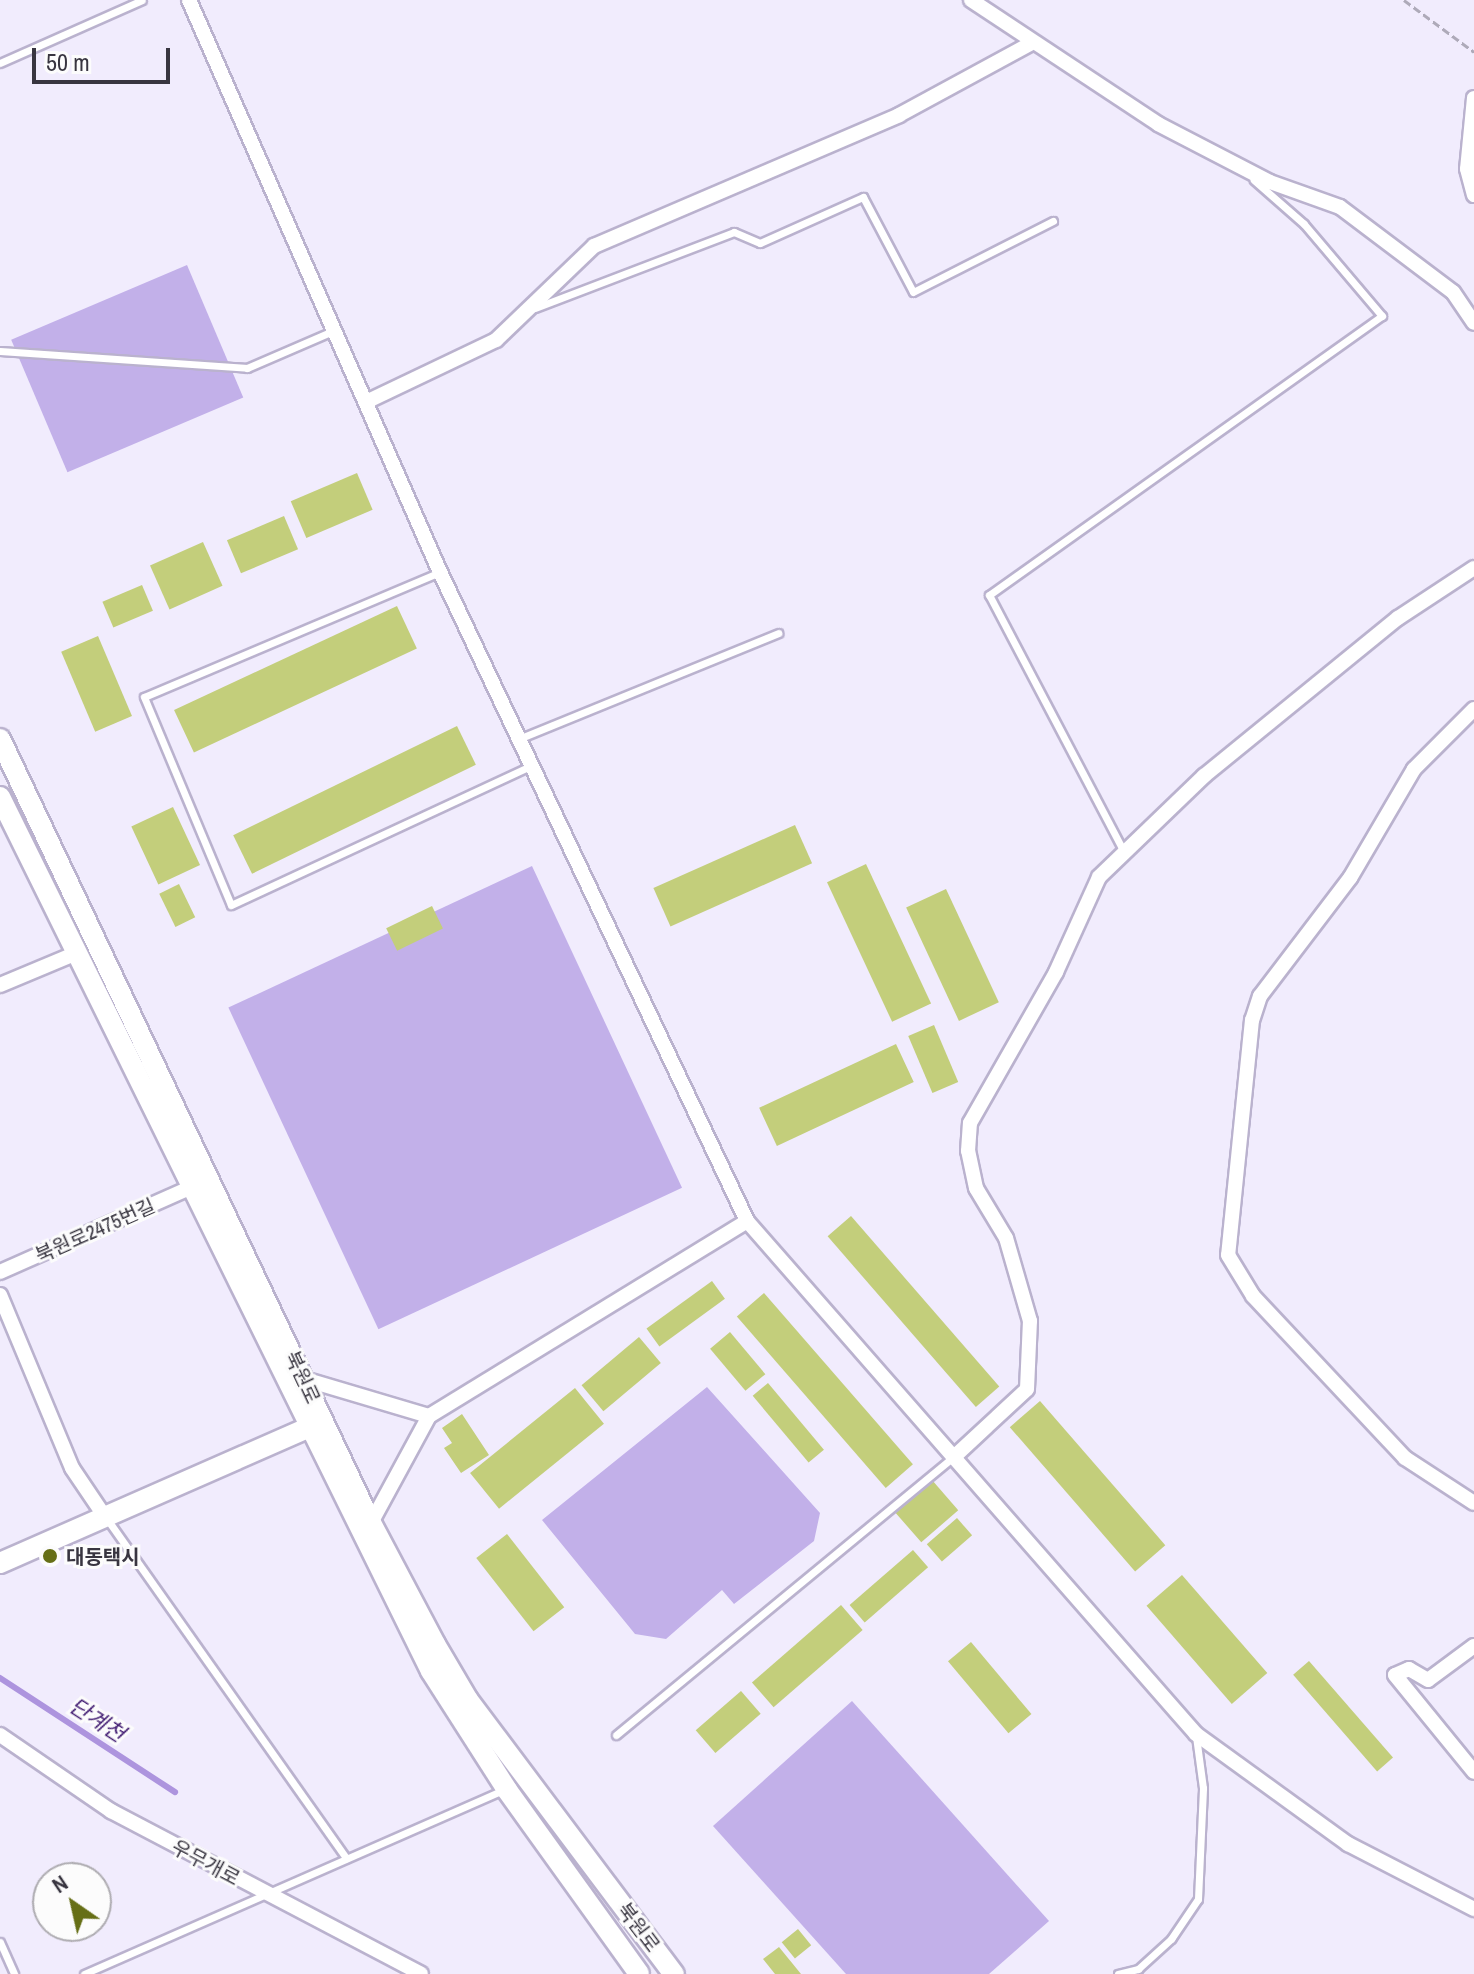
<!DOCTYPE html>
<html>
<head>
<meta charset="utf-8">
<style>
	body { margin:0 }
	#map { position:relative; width:1474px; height:1974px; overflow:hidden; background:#f1ecfd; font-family:"Archivo Narrow","Noto Sans KR",sans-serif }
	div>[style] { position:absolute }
	.green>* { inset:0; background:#c2b0e9; transform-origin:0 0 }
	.stream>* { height:6px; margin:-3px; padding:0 3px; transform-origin:3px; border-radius:3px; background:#ad94de }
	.building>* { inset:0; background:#c3ce7b; transform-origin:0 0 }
	.path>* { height:3px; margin-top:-1.5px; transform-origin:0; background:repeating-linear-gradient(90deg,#aeaab9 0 8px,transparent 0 12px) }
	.roads { filter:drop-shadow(2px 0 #bab2ce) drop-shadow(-2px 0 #bab2ce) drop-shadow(0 2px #bab2ce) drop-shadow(0 -2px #bab2ce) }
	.lane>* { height:7px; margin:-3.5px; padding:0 3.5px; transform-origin:3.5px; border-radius:3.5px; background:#fff }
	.street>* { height:14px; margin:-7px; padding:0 7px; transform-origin:7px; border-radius:7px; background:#fff }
	.secondary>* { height:20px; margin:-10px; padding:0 10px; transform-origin:10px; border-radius:10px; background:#fff }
	.dots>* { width:22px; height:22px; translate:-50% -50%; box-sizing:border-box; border:4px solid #fcfcfc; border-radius:50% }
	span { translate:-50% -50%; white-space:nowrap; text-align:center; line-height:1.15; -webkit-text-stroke:6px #fcfcfc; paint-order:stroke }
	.street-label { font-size:20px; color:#383540 }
	.poi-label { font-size:20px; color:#383540; font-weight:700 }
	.left { translate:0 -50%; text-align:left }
	.water-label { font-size:22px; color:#431e73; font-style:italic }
	.north { position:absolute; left:32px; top:1862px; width:80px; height:80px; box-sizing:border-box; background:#fcfcfc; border:2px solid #aeacb1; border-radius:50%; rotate:326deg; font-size:22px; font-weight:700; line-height:32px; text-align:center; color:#383540 }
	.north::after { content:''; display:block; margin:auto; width:28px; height:36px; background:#666f16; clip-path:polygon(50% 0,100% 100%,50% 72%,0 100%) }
	.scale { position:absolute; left:32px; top:48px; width:138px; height:36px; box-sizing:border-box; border:4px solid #383540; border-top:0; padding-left:10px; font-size:24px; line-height:28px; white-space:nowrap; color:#383540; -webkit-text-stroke:6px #fcfcfc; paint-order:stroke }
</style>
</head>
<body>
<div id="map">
	<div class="green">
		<div style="left:187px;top:265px;width:144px;height:191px;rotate:67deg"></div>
		<div style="left:532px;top:866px;width:355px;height:335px;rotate:65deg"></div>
		<div style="clip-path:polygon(707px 1387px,820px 1513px,814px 1541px,734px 1604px,722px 1590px,666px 1639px,635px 1634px,542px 1520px)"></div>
		<div style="clip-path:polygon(852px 1701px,1049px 1921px,989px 1974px,846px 1974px,713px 1826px)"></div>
	</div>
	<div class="stream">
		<div style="left:0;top:1678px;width:209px;rotate:33.1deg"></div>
	</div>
	<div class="building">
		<div style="left:357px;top:473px;width:40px;height:72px;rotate:67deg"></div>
		<div style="left:284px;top:516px;width:36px;height:62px;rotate:67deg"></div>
		<div style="left:203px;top:542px;width:48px;height:58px;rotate:66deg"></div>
		<div style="left:142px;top:585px;width:28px;height:43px;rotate:67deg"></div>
		<div style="left:397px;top:606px;width:47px;height:246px;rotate:65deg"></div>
		<div style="left:98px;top:636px;width:87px;height:40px;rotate:67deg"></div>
		<div style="left:457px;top:726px;width:43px;height:249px;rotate:64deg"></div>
		<div style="left:173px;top:807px;width:64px;height:46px;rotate:65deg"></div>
		<div style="left:795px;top:825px;width:42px;height:155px;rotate:66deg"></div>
		<div style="left:866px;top:864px;width:154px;height:43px;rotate:65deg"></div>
		<div style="left:179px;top:884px;width:37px;height:22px;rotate:64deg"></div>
		<div style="left:946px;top:889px;width:125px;height:44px;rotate:65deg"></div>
		<div style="left:432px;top:906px;width:25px;height:51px;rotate:64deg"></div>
		<div style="left:934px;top:1025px;width:62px;height:28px;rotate:67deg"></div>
		<div style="left:896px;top:1044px;width:42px;height:151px;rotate:65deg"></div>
		<div style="left:851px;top:1216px;width:226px;height:31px;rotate:49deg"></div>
		<div style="left:712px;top:1281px;width:22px;height:81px;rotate:54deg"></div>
		<div style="left:764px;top:1293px;width:227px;height:36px;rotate:49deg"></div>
		<div style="left:730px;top:1332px;width:55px;height:26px;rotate:50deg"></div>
		<div style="left:639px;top:1337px;width:34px;height:75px;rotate:50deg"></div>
		<div style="left:768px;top:1383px;width:87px;height:20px;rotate:50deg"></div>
		<div style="left:575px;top:1388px;width:46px;height:135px;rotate:51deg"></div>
		<div style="left:1040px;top:1401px;width:191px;height:40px;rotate:49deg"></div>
		<div style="clip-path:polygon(462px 1414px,489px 1455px,461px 1473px,444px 1448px,452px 1443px,442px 1428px)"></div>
		<div style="left:932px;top:1480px;width:40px;height:49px;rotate:49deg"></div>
		<div style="left:957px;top:1518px;width:23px;height:40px;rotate:49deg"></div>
		<div style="left:507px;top:1534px;width:93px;height:39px;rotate:52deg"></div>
		<div style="left:913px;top:1550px;width:23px;height:84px;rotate:49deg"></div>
		<div style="left:1182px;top:1575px;width:130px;height:47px;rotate:49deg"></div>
		<div style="left:841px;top:1605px;width:33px;height:118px;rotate:49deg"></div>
		<div style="left:971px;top:1642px;width:94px;height:30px;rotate:50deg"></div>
		<div style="left:1309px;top:1661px;width:128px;height:21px;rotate:49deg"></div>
		<div style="left:741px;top:1691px;width:30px;height:60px;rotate:49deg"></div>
		<div style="left:798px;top:1929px;width:21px;height:21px;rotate:51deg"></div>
		<div style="clip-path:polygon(779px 1947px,801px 1974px,775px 1974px,763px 1959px)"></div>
	</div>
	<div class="path">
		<div style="left:1404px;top:0;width:87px;rotate:36.6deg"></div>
	</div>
	<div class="roads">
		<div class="lane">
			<div style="left:0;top:63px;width:155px;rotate:-23.9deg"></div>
			<div style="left:535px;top:308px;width:213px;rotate:-20.9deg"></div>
			<div style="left:734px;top:232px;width:28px;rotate:23deg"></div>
			<div style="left:760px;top:243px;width:113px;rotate:-24.1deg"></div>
			<div style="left:863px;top:197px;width:107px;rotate:62.2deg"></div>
			<div style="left:913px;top:292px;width:157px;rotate:-26.9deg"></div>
			<div style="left:0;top:351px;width:248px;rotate:3.9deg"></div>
			<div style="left:247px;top:368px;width:94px;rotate:-23.3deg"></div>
			<div style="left:440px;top:572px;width:321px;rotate:157.1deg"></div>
			<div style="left:144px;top:697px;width:225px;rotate:67.3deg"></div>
			<div style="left:231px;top:905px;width:331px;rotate:-24.9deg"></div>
			<div style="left:521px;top:738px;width:278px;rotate:-22.2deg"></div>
			<div style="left:1123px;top:850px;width:288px;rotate:-117.7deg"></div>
			<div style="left:989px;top:595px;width:482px;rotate:-35.4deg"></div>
			<div style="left:1382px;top:316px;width:121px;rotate:-130.3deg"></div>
			<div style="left:1304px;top:224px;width:67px;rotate:-138.7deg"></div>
			<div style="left:107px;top:1519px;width:415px;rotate:54.8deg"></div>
			<div style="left:616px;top:1735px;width:437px;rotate:-39.5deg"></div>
			<div style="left:0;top:1942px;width:35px;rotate:66deg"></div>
			<div style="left:84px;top:1974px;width:459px;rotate:-23.7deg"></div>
			<div style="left:1118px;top:1974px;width:21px;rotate:-14deg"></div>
			<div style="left:1138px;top:1969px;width:45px;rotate:-42.3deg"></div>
			<div style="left:1171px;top:1939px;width:48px;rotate:-56deg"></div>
			<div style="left:1198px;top:1899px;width:111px;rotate:-87.4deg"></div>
			<div style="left:1203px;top:1788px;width:52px;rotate:-97.7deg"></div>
		</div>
		<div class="street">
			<div style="left:189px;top:0;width:625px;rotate:66.31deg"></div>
			<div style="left:440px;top:572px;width:718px;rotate:64.68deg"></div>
			<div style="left:747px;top:1221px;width:682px;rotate:48.81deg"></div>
			<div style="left:1196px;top:1734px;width:188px;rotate:35.9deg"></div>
			<div style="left:1348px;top:1844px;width:142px;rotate:27.3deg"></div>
			<div style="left:971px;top:0;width:224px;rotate:33.5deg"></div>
			<div style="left:1158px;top:124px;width:126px;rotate:27.4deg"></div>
			<div style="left:1270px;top:182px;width:74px;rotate:19.7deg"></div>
			<div style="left:1340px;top:207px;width:141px;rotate:37deg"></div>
			<div style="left:1453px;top:292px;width:37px;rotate:56deg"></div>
			<div style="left:1474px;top:98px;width:71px;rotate:95.6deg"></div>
			<div style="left:1467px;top:169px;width:27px;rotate:75deg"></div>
			<div style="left:366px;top:402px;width:144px;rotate:-25.5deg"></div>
			<div style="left:496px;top:340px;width:136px;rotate:-43.8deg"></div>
			<div style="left:594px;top:246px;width:332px;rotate:-23.2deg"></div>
			<div style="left:899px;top:115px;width:149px;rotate:-28.5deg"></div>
			<div style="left:1474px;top:709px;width:85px;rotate:135deg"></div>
			<div style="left:1414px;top:769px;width:126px;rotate:120.4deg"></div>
			<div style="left:1350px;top:878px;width:148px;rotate:127.3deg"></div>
			<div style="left:1260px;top:996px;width:25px;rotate:108deg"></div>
			<div style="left:1252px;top:1020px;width:236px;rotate:95.8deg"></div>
			<div style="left:1228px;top:1255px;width:48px;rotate:58.6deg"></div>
			<div style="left:1253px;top:1296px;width:222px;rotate:46.8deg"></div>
			<div style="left:1405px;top:1458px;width:82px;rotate:33.1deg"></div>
			<div style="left:0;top:985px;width:80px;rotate:-22.7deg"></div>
			<div style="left:0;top:1272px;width:208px;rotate:-23.9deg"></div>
			<div style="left:0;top:1295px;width:187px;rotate:67.4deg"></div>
			<div style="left:72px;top:1468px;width:59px;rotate:56deg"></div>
			<div style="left:304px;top:1379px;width:130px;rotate:16.5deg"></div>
			<div style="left:955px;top:1456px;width:98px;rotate:-42.9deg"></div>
			<div style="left:1027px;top:1389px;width:68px;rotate:-87.5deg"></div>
			<div style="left:1030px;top:1321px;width:86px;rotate:-106.1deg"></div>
			<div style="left:1006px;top:1238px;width:58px;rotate:-121deg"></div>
			<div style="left:976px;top:1188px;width:38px;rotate:-102deg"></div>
			<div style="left:968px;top:1151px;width:28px;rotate:-86deg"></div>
			<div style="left:970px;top:1123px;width:174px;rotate:-60.3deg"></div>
			<div style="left:1056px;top:972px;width:104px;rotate:-65.6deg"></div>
			<div style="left:1099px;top:877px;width:146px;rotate:-43.9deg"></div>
			<div style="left:1204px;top:776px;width:250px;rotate:-39.2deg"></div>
			<div style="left:1398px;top:618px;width:91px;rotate:-33.3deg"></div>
			<div style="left:371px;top:1523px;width:122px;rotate:-61.5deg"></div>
			<div style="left:429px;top:1416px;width:373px;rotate:-31.5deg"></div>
			<div style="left:1474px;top:1646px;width:57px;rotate:143.5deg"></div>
			<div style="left:1428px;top:1680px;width:22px;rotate:-150deg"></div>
			<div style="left:1409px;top:1669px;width:15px;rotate:157deg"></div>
			<div style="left:1395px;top:1675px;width:125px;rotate:50.8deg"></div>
			<div style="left:0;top:1735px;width:135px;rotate:34.4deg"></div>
			<div style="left:111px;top:1811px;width:350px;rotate:27.7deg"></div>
		</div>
		<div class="secondary">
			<div style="left:0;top:739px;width:867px;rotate:64.68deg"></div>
			<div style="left:371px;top:1523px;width:137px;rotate:62.1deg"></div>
			<div style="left:435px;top:1644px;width:65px;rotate:59.5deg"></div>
			<div style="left:468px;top:1700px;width:343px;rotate:53.1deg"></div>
			<div style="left:0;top:797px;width:974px;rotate:63.75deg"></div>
			<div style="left:431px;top:1671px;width:141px;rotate:57.4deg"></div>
			<div style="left:507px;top:1790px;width:226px;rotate:54.3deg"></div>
			<div style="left:0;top:1563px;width:348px;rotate:-23.7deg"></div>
		</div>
	</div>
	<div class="dots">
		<div style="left:50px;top:1556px;background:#666f16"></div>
	</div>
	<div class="street-label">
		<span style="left:95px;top:1230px;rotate:-24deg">북원로2475번길</span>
		<span style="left:303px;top:1377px;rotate:65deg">북원로</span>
		<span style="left:206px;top:1862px;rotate:28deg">우무개로</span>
		<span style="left:639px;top:1927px;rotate:53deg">북원로</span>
	</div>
	<div class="poi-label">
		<span class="left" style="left:66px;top:1556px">대동택시</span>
	</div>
	<div class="water-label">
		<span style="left:97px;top:1720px;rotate:33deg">단계천</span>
	</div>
	<div class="north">N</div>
	<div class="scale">50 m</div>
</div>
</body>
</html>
